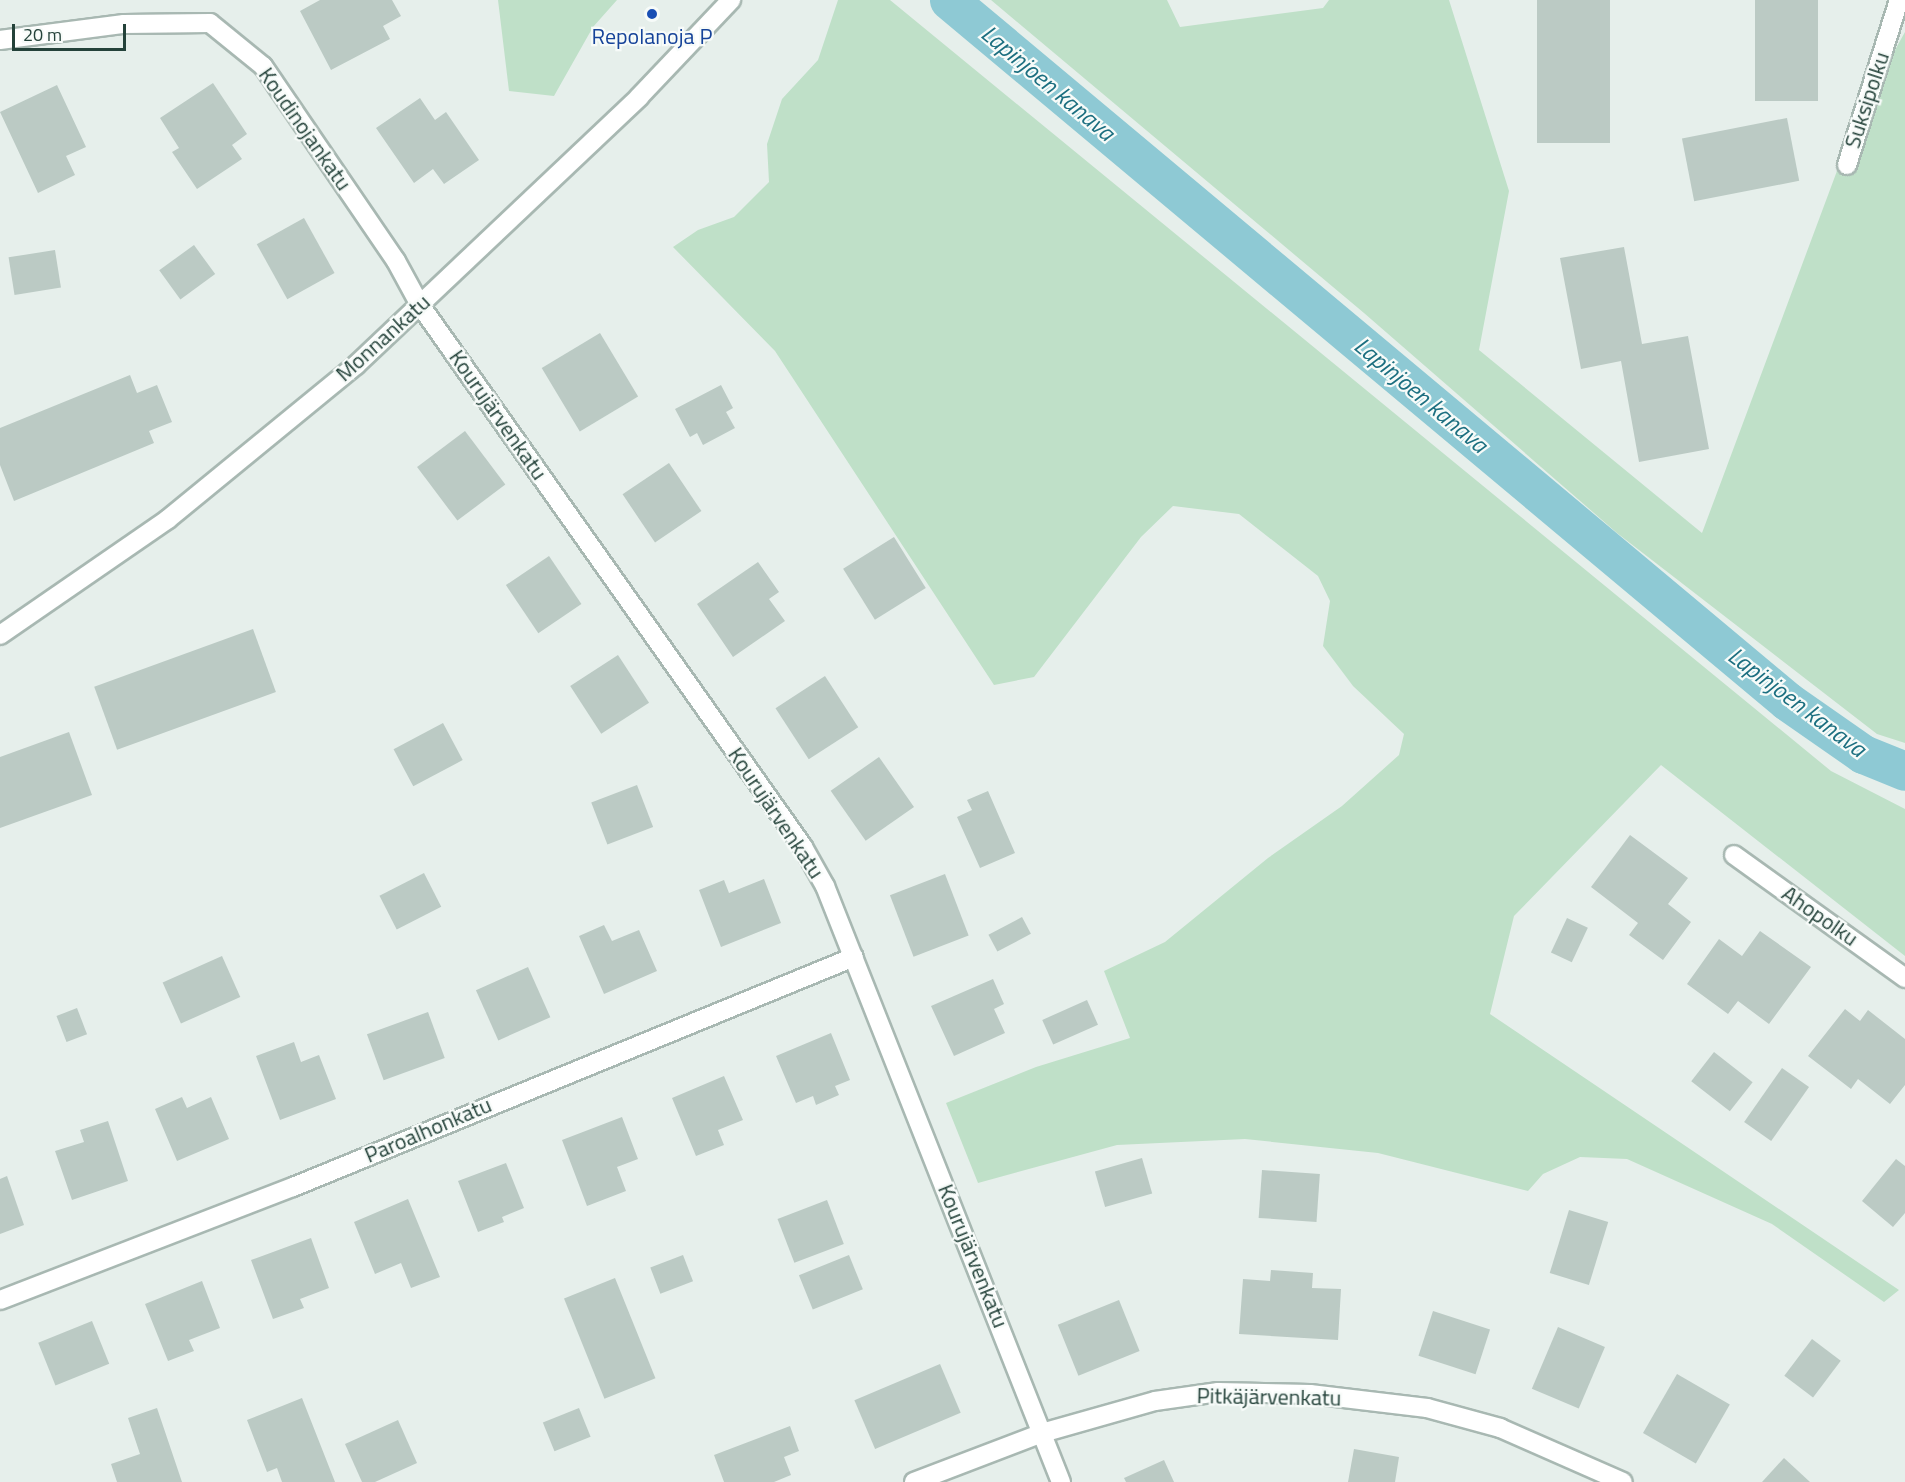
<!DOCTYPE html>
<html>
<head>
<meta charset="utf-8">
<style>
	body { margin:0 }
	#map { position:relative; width:1905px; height:1482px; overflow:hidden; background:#e6efeb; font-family:"Titillium Web",sans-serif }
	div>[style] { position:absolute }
	.green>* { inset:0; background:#bfe0c8 }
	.canal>* { height:39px; margin:-19.5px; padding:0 19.5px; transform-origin:19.5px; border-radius:19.5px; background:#8ec9d4 }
	.building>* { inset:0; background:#bbcac4; transform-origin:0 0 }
	.roads { filter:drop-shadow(2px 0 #a8b8b2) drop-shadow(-2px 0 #a8b8b2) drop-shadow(0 2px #a8b8b2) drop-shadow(0 -2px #a8b8b2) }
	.street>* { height:18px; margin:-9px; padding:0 9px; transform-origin:9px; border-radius:9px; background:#fff }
	.secondary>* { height:18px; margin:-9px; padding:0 9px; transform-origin:9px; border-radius:9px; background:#fff }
	.dots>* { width:16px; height:16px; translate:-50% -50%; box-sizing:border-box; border:3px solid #f7fbf9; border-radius:50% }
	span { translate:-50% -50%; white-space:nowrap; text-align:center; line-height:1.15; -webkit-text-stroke:4.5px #f7fbf9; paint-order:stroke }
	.transit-label { font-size:22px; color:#164399 }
	.street-label { font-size:22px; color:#24423a }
	.water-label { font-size:24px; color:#1c6f80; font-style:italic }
	.scale { position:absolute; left:12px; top:24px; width:114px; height:27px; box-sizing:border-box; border:3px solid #24423a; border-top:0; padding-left:8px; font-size:18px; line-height:21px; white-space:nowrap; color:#24423a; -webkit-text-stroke:4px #f7fbf9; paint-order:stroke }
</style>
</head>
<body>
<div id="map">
	<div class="green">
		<div style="clip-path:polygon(498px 0,617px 0,593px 27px,554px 96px,509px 91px)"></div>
		<div style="clip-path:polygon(838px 0,890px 0,1831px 771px,1905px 809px,1905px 956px,1661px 765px,1514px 916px,1490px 1014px,1899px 1290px,1884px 1302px,1772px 1224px,1627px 1159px,1580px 1157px,1543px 1174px,1528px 1191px,1378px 1153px,1245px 1139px,1117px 1145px,978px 1183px,946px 1103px,1036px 1067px,1130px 1038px,1104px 971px,1165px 942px,1268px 858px,1342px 806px,1399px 755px,1404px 734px,1353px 686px,1323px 646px,1330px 601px,1318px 576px,1239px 514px,1173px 506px,1141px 537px,1034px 677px,994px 685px,775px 351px,673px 247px,698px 230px,734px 217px,769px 182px,767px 144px,782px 99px,818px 60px)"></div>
		<div style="clip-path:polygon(991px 0,1167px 0,1180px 27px,1323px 8px,1329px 0,1449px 0,1509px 191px,1479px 350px,1702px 533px,1856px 120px,1905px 32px,1905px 743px,1877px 734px,1617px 533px,1364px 313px)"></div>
	</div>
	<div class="canal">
		<div style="left:949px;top:0;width:1093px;rotate:39.91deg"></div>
		<div style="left:1787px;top:701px;width:93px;rotate:34.9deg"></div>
		<div style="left:1863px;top:754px;width:45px;rotate:22deg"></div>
	</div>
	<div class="building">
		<div style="clip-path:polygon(320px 0,392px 0,401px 16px,383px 26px,390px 39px,331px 70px,300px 11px)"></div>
		<div style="left:1537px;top:0;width:73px;height:143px"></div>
		<div style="left:1755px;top:0;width:63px;height:101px"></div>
		<div style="clip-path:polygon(213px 83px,247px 134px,232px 145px,242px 159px,197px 189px,172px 152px,179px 148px,160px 118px)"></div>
		<div style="clip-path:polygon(57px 85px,86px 147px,66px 156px,75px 175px,38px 193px,0 112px)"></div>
		<div style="clip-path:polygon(420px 98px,435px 120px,446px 112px,479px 160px,444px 184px,433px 169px,414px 183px,376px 128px)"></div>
		<div style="left:1787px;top:118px;width:64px;height:107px;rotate:79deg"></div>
		<div style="left:304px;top:218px;width:63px;height:54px;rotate:61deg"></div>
		<div style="left:194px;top:245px;width:36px;height:43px;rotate:54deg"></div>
		<div style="clip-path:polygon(1624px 247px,1642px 344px,1688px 336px,1709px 449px,1639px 462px,1621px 361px,1581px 369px,1560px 258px)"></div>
		<div style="left:55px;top:250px;width:38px;height:47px;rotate:81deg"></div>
		<div style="left:600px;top:333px;width:74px;height:68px;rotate:59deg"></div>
		<div style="clip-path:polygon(130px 375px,137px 393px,157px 385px,172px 422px,149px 431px,154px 443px,14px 501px,0 465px,0 428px)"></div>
		<div style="clip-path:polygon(721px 385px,733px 408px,726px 412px,735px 428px,703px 445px,697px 433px,690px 437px,675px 409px)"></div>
		<div style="left:465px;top:431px;width:67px;height:60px;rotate:53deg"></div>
		<div style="left:669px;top:463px;width:58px;height:56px;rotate:56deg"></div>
		<div style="left:894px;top:537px;width:60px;height:60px;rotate:58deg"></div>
		<div style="left:549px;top:556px;width:58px;height:52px;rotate:56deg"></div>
		<div style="clip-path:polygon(758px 562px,779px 592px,769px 599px,785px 621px,733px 657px,697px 604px)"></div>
		<div style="left:253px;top:629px;width:67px;height:169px;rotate:70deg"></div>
		<div style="left:618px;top:655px;width:57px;height:57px;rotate:57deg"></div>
		<div style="left:825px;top:676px;width:61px;height:59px;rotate:57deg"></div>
		<div style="left:443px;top:723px;width:42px;height:56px;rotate:62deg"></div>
		<div style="clip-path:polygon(69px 732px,92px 795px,0 828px,0 757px)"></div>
		<div style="left:879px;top:757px;width:61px;height:59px;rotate:55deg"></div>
		<div style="left:637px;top:785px;width:45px;height:49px;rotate:69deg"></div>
		<div style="clip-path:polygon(988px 791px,1015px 853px,980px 868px,957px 817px,972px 810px,967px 800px)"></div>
		<div style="clip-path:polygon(1630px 835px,1688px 878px,1668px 904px,1691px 922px,1663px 960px,1629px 935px,1638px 923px,1591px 887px)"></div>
		<div style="left:424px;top:873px;width:38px;height:50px;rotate:63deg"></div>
		<div style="left:945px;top:874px;width:66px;height:59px;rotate:69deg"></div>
		<div style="clip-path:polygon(764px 879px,781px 923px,721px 947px,699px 890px,724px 880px,729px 893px)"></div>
		<div style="left:1022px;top:917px;width:19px;height:38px;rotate:62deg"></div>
		<div style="left:1567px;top:918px;width:23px;height:38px;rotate:25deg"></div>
		<div style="clip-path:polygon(604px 925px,612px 941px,639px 930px,657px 971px,604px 994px,579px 936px)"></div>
		<div style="clip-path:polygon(1760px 931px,1811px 967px,1769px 1024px,1738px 1001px,1728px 1014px,1687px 984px,1719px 939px,1742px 956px)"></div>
		<div style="left:222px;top:956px;width:45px;height:65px;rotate:66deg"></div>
		<div style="left:528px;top:967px;width:55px;height:57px;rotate:66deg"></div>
		<div style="clip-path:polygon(993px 979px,1004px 1004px,994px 1009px,1005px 1033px,954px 1056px,931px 1006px)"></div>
		<div style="left:1087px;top:1000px;width:27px;height:49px;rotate:66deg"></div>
		<div style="left:77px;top:1008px;width:28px;height:22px;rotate:69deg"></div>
		<div style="clip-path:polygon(1845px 1009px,1860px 1021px,1868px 1010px,1905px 1039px,1905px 1085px,1890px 1104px,1858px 1079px,1851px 1089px,1808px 1056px)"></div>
		<div style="left:428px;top:1012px;width:49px;height:65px;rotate:70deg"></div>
		<div style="clip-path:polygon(831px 1033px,850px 1080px,835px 1086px,839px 1095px,816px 1105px,813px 1096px,796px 1103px,776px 1056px)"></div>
		<div style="clip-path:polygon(294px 1042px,301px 1062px,319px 1055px,336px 1099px,280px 1120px,256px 1056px)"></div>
		<div style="left:1714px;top:1052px;width:49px;height:37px;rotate:38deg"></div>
		<div style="left:1782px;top:1068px;width:33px;height:66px;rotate:35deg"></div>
		<div style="clip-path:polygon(724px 1076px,743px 1120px,718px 1130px,724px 1145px,696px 1156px,672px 1098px)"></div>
		<div style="clip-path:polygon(182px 1097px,187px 1108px,211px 1097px,229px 1139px,177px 1161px,155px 1109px)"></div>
		<div style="clip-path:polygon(622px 1117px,638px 1159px,617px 1167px,626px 1191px,587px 1206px,562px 1140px)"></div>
		<div style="clip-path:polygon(108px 1121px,128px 1181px,72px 1200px,55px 1151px,84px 1142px,80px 1130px)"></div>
		<div style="left:1142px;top:1158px;width:37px;height:49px;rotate:74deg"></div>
		<div style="clip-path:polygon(1896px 1159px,1905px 1166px,1905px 1213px,1893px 1227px,1862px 1201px)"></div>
		<div style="clip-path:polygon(506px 1163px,524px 1208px,502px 1217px,504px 1222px,478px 1232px,458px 1181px)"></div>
		<div style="left:1262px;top:1170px;width:58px;height:48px;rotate:4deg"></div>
		<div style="clip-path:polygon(7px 1176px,24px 1225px,0 1234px,0 1179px)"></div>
		<div style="clip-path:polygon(408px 1199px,440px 1277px,411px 1288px,401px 1263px,375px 1274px,354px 1222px)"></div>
		<div style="left:827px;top:1200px;width:47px;height:53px;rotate:69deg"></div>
		<div style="left:1569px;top:1210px;width:41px;height:66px;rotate:17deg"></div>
		<div style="clip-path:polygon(311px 1238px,329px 1288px,300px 1299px,304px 1308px,273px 1319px,251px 1260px)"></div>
		<div style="left:683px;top:1255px;width:28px;height:35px;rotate:69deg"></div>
		<div style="left:849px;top:1255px;width:37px;height:54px;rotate:68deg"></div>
		<div style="clip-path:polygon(1271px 1270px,1313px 1273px,1312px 1288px,1341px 1289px,1338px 1340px,1239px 1334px,1243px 1279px,1270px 1281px)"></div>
		<div style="left:615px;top:1278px;width:108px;height:55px;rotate:68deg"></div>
		<div style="clip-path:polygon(202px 1281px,220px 1328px,189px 1340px,194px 1351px,168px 1361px,145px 1304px)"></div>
		<div style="left:1119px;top:1300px;width:55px;height:66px;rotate:68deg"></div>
		<div style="left:1433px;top:1311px;width:60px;height:47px;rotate:18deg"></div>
		<div style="left:92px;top:1321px;width:46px;height:58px;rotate:68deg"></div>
		<div style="left:1558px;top:1327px;width:51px;height:67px;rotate:23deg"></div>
		<div style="left:1812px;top:1339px;width:36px;height:46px;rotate:37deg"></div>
		<div style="left:940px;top:1364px;width:53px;height:93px;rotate:67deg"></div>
		<div style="left:1677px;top:1374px;width:61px;height:68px;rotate:30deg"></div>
		<div style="clip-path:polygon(302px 1398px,335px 1482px,282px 1482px,277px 1468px,267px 1472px,247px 1420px)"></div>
		<div style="clip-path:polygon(157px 1408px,182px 1482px,117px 1482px,111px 1464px,140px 1454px,128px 1418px)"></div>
		<div style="left:579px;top:1408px;width:31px;height:39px;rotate:68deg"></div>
		<div style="clip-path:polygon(398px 1420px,417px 1463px,375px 1482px,362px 1482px,345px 1444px)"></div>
		<div style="clip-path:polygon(790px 1426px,799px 1451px,784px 1457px,791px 1475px,774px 1482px,724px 1482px,714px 1455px)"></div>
		<div style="clip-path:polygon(1354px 1449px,1399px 1457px,1395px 1482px,1348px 1482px)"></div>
		<div style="clip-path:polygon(1784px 1458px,1810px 1482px,1762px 1482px)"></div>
		<div style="clip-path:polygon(1164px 1460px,1174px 1482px,1126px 1482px,1124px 1478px)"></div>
	</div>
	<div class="roads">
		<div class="street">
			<div style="left:0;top:40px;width:125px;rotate:-7.4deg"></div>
			<div style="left:124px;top:24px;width:86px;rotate:-0.7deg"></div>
			<div style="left:210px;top:23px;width:68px;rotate:39.1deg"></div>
			<div style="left:263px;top:66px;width:236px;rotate:55.7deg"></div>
			<div style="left:396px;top:261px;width:50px;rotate:61.4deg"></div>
			<div style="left:420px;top:305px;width:664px;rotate:54.75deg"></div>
			<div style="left:803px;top:847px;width:45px;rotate:60.6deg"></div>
			<div style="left:825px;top:886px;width:641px;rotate:68.4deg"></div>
			<div style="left:1847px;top:165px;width:173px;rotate:-72.5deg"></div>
			<div style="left:1734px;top:855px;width:211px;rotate:35.7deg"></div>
			<div style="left:0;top:1300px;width:314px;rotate:-21.1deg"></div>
			<div style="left:293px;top:1187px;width:606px;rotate:-22.29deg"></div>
			<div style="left:914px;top:1482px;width:137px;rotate:-20.9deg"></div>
			<div style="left:1042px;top:1433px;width:117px;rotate:-15.8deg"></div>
			<div style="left:1155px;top:1401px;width:64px;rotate:-8.1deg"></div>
			<div style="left:1218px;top:1392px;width:92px;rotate:1.2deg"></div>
			<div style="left:1310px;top:1394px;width:118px;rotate:6.8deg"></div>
			<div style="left:1427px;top:1408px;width:76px;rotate:15.3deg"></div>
			<div style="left:1500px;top:1428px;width:134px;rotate:23.7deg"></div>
		</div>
		<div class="secondary">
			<div style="left:0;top:635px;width:204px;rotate:-34.6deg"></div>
			<div style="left:168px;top:519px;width:243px;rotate:-39.3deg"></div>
			<div style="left:356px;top:365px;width:390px;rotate:-43.4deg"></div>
			<div style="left:639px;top:97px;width:134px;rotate:-46.5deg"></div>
		</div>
	</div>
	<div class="dots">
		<div style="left:652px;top:14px;background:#1a4fb4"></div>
	</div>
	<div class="transit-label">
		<span style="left:652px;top:37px">Repolanoja P</span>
	</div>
	<div class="street-label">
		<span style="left:1867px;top:100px;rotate:-72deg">Suksipolku</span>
		<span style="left:305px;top:129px;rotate:55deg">Koudinojankatu</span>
		<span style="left:383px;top:338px;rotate:-42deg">Monnankatu</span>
		<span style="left:498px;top:415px;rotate:55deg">Kourujärvenkatu</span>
		<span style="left:776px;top:813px;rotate:56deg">Kourujärvenkatu</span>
		<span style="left:1820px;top:916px;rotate:35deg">Ahopolku</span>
		<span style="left:428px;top:1130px;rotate:-23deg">Paroalhonkatu</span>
		<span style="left:973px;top:1256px;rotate:68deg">Kourujärvenkatu</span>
		<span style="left:1269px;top:1397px;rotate:1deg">Pitkäjärvenkatu</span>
	</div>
	<div class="water-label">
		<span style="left:1048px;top:83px;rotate:40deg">Lapinjoen kanava</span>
		<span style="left:1421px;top:395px;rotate:40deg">Lapinjoen kanava</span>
		<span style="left:1797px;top:702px;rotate:37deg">Lapinjoen kanava</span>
	</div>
	<div class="scale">20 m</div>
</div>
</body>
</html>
